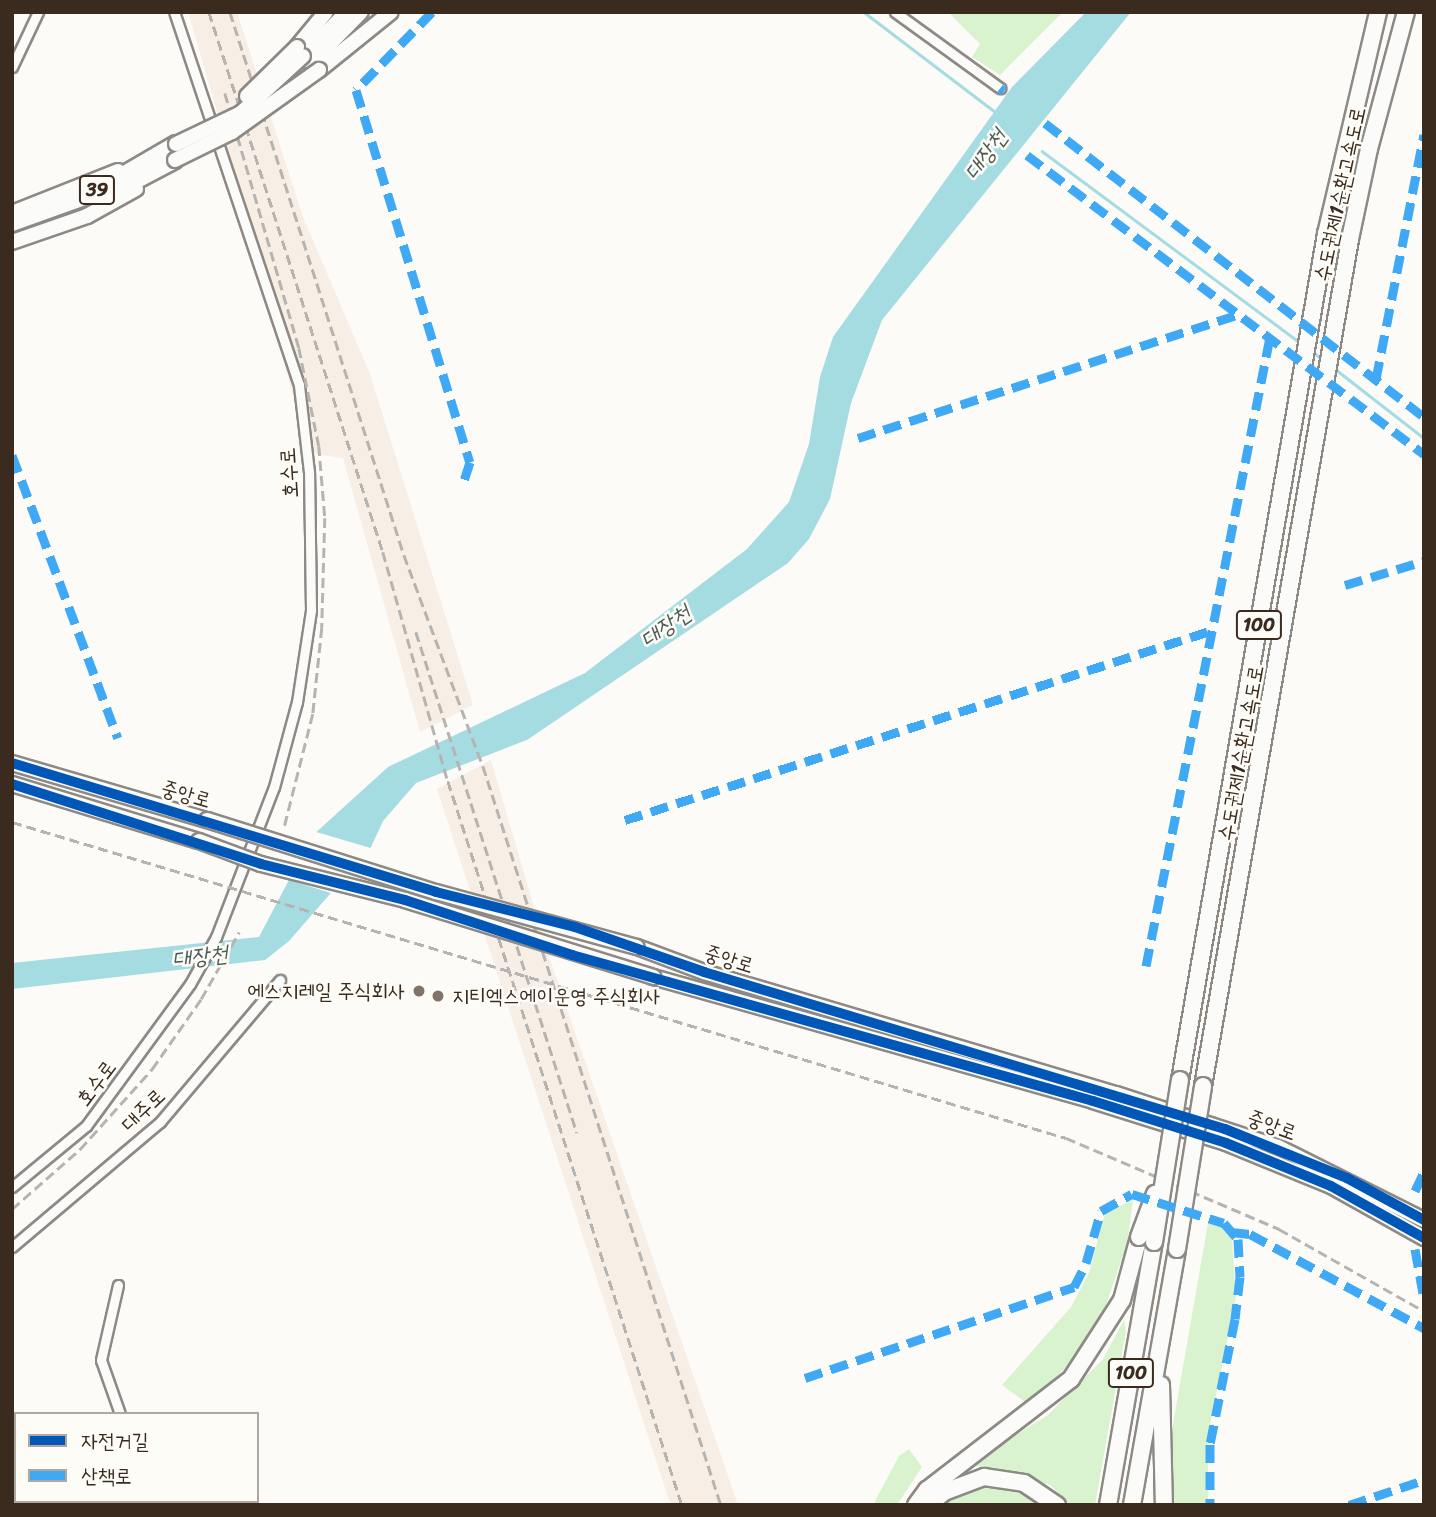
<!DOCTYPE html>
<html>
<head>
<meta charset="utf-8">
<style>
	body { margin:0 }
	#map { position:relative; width:1436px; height:1517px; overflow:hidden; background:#fcfbf8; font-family:Sriracha,"Poor Story",sans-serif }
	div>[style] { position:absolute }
	.built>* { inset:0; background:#f7eee6 }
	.green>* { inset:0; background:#d8f3ce }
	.water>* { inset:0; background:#a4dce2 }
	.pier>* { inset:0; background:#fcfbf8 }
	.stream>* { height:2.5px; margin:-1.25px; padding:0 1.25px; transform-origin:1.25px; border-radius:1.25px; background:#a4dce2 }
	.roads { filter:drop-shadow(2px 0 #8d8985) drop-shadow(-2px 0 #8d8985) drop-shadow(0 2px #8d8985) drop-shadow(0 -2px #8d8985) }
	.minor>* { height:9px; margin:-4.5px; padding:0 4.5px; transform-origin:4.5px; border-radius:4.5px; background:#fbfbf9 }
	.primary>* { height:14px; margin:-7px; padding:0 7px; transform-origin:7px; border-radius:7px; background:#fbfbf9 }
	.trunk>* { height:16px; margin:-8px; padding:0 8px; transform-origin:8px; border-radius:8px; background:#fbfbf9 }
	.motorway>* { height:16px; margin:-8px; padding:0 8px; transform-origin:8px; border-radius:8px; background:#fbfbf9 }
	.rail>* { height:2.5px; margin-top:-1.25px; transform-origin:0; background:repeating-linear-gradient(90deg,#b6b4b1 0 10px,transparent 0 15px) }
	.bridges { filter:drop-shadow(2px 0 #8d8985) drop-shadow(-2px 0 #8d8985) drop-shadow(0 2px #8d8985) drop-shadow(0 -2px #8d8985) }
	.primary-bridge>* { height:14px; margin:-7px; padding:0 7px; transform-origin:7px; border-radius:7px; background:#fbfbf9 }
	.motorway-bridge>* { height:16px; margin:-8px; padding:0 8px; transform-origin:8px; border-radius:8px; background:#fbfbf9 }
	.quiet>* { height:9px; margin-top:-4.5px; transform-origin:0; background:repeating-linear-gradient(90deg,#3fa9f5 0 18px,transparent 0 27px) }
	.cycleway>* { height:10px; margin:-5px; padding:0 5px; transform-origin:5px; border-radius:5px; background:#0057b8 }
	.dots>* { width:19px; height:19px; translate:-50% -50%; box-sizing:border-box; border:4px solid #fdfcf7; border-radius:50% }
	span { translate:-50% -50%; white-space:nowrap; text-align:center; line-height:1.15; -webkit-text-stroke:5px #fdfcf7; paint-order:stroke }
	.shield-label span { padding:2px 5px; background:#fdfcf7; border:2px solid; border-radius:5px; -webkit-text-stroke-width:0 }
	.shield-label { font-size:19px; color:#3b2a1e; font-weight:700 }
	.street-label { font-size:21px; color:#3b2a1e }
	.poi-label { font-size:21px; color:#3b2a1e }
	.right { translate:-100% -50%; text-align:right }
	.left { translate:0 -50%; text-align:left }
	.water-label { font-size:23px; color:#4f5b56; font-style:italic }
	.frame { position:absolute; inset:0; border:14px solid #3b2a1e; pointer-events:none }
	.legend { position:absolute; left:14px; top:1412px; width:245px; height:91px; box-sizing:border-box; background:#fdfcf7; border:2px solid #afa8a0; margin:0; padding:9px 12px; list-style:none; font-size:21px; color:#3b2a1e }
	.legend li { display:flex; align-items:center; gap:14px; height:35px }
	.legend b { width:35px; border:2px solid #afa8a0 }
</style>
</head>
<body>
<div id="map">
	<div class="built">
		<div style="clip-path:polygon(188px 12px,237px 12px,303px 217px,370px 374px,473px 705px,420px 732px,343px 458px,307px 453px,249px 222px)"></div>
		<div style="clip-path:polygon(491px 760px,545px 945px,738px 1505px,671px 1505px,667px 1494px,437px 789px)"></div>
	</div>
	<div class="green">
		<div style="clip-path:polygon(948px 12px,1063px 12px,1000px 75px,972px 57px,980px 44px)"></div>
		<div style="clip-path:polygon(1133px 1200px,1127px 1244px,1099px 1325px,1083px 1351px,1028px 1404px,1002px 1385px,1071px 1307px,1089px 1273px,1105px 1213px)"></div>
		<div style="clip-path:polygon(1208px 1223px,1223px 1228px,1232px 1238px,1236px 1297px,1208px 1435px,1208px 1505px,1172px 1505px,1172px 1430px)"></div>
		<div style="clip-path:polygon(1124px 1320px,1126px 1331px,1095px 1505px,1071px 1505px,1050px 1485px,997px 1468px,974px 1466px,951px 1476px,1048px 1415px,1103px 1359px)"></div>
		<div style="clip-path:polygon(909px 1449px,922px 1467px,897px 1505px,873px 1505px,899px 1456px)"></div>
		<div style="clip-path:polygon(982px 1485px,1028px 1491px,1048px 1505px,942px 1505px,959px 1491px)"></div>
	</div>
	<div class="water">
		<div style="clip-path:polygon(1086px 12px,1131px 12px,882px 320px,851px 403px,830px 499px,809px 539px,788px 563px,527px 740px,416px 783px,383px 821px,371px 847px,289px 941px,265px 960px,12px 989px,12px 963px,259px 937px,312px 836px,388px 767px,585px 673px,747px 549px,789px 502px,809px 444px,820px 377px,833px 337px,1012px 87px)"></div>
	</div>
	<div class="pier">
		<div style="clip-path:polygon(313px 831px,374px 849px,334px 894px,286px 879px)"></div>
	</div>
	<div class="stream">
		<div style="left:864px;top:12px;width:168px;rotate:37.3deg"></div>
		<div style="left:1042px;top:151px;width:322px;rotate:36.6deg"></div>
		<div style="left:1312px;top:351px;width:14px;rotate:39deg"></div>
		<div style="left:1334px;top:368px;width:114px;rotate:37.9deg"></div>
	</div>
	<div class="roads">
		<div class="minor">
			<div style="left:895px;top:12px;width:130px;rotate:35.9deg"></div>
			<div style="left:12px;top:67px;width:61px;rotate:-64.7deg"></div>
			<div style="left:12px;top:1187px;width:96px;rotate:-39.5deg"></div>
			<div style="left:86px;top:1126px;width:176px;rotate:-53.8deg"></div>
			<div style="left:190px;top:984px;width:54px;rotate:-61deg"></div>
			<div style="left:216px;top:937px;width:161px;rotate:-68.9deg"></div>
			<div style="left:274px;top:787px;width:88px;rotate:-74.9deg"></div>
			<div style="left:297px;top:702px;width:93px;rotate:-81.3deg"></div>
			<div style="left:311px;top:610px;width:138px;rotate:-90.8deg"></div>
			<div style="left:309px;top:472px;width:88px;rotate:-96.6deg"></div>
			<div style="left:299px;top:385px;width:393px;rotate:-108.5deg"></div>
			<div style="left:12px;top:1247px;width:194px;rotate:-40.2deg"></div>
			<div style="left:160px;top:1122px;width:186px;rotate:-49.8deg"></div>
			<div style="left:118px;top:1285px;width:77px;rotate:102.8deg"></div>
			<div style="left:101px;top:1360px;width:57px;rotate:70.6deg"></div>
			<div style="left:190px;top:1501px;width:4px;rotate:76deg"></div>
			<div style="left:229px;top:1501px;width:4px;rotate:63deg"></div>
			<div style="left:242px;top:1501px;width:4px;rotate:63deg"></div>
			<div style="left:75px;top:1505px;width:9px;rotate:-27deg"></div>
			<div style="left:99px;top:1505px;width:8px;rotate:-30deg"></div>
		</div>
		<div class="primary">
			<div style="left:297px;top:47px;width:45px;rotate:-50.4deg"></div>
			<div style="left:303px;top:56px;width:62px;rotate:-45deg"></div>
			<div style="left:311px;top:63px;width:71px;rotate:-45.6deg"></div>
			<div style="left:319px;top:70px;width:92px;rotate:-38.9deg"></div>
			<div style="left:12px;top:213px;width:114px;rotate:-21.6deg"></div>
			<div style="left:12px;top:242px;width:79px;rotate:-19.1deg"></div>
			<div style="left:87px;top:216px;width:56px;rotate:-28.9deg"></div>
			<div style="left:12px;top:763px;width:203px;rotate:16.3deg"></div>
			<div style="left:12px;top:784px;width:195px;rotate:17deg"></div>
			<div style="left:637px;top:947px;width:72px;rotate:20.5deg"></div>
			<div style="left:704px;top:972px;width:430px;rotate:16.5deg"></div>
			<div style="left:1116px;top:1094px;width:170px;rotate:18.1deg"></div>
			<div style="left:1278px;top:1147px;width:163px;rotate:26.6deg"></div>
			<div style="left:653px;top:977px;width:457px;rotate:15.7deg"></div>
			<div style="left:1093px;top:1101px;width:139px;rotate:17.5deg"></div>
			<div style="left:1226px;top:1143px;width:113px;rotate:22.3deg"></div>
			<div style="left:1331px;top:1186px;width:107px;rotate:29.2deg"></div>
		</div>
		<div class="trunk">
			<div style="left:118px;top:190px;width:64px;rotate:-27.8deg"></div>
			<div style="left:12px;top:223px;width:80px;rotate:-19.8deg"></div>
			<div style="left:87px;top:196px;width:103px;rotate:-30.3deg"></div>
		</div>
		<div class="motorway">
			<div style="left:1180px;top:1080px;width:859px;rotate:-80.21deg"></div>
			<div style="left:1326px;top:234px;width:228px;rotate:-76.8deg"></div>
			<div style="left:1203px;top:1086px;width:860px;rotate:-80.15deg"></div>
			<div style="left:1350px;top:239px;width:92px;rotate:-78.1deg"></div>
			<div style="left:1369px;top:149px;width:142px;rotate:-74.9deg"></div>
			<div style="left:1161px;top:1385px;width:120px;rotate:88.6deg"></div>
			<div style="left:916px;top:1505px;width:19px;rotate:-54deg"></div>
			<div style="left:927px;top:1490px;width:182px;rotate:-37.6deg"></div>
			<div style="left:1071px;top:1379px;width:94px;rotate:-57.2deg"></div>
			<div style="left:1122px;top:1300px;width:65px;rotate:-74.9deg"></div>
			<div style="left:929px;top:1505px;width:20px;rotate:-41deg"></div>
			<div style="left:944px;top:1492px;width:43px;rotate:-20.6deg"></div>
			<div style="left:984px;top:1477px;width:40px;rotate:8.5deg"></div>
			<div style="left:1024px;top:1483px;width:40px;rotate:34deg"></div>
			<div style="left:1108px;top:1505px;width:267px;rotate:-80.1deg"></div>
			<div style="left:1132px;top:1505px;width:260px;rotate:-80deg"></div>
		</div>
	</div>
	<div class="rail">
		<div style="left:209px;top:12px;width:567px;rotate:72.14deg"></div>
		<div style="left:383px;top:552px;width:238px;rotate:74.2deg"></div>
		<div style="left:448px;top:781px;width:761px;rotate:72.09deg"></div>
		<div style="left:230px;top:12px;width:570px;rotate:72.23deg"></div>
		<div style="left:404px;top:555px;width:225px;rotate:69.5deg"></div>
		<div style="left:483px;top:766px;width:776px;rotate:72.15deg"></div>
		<div style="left:225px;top:93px;width:266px;rotate:73.8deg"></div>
		<div style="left:299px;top:348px;width:100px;rotate:78.5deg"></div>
		<div style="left:319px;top:446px;width:72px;rotate:85.2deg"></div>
		<div style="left:325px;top:518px;width:110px;rotate:91.6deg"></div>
		<div style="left:322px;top:628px;width:86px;rotate:96deg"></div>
		<div style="left:313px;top:714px;width:119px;rotate:104.2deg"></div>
		<div style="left:416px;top:632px;width:526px;rotate:72.18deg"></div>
		<div style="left:12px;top:822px;width:1100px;rotate:16.69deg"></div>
		<div style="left:1066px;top:1138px;width:232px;rotate:23.1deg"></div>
		<div style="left:1279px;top:1229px;width:167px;rotate:29.5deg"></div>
		<div style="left:12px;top:1209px;width:91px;rotate:-41.4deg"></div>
		<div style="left:80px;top:1149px;width:108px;rotate:-48deg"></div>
		<div style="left:152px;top:1069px;width:85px;rotate:-55deg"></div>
		<div style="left:201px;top:999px;width:77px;rotate:-60.4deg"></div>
	</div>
	<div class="bridges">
		<div class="primary-bridge">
			<div style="left:247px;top:96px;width:70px;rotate:-44.4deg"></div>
			<div style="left:176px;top:144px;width:72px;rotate:-25.5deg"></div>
			<div style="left:241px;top:113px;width:84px;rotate:-42.6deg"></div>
			<div style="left:175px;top:160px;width:64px;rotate:-26.2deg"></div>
			<div style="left:232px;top:132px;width:107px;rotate:-35.5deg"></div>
			<div style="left:207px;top:820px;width:240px;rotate:17.5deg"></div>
			<div style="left:436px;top:892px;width:208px;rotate:15.3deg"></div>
			<div style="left:199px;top:841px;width:66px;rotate:20.4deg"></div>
			<div style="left:261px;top:864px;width:148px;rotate:14deg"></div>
			<div style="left:405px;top:900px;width:260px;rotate:17.2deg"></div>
		</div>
		<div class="motorway-bridge">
			<div style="left:1139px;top:1237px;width:46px;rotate:-69.6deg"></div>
			<div style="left:1154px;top:1242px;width:164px;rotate:-80.9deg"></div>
			<div style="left:1177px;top:1249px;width:165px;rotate:-80.9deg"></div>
		</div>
	</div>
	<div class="quiet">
		<div style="left:432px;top:12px;width:109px;rotate:134.3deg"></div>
		<div style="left:356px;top:90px;width:389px;rotate:73deg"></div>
		<div style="left:470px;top:462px;width:20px;rotate:108deg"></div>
		<div style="left:1000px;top:88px;width:5px;rotate:37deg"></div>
		<div style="left:1045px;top:123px;width:480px;rotate:37.8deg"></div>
		<div style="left:1027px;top:155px;width:497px;rotate:37deg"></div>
		<div style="left:1376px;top:379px;width:249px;rotate:-78.9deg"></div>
		<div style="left:858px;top:438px;width:402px;rotate:-18deg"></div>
		<div style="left:12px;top:455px;width:302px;rotate:69.5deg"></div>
		<div style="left:1345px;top:585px;width:83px;rotate:-16.9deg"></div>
		<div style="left:625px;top:820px;width:618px;rotate:-17.91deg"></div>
		<div style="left:1146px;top:966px;width:641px;rotate:-78.85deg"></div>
		<div style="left:1415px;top:1191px;width:21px;rotate:-65deg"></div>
		<div style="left:1231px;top:1232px;width:19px;rotate:6deg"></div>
		<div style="left:1250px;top:1234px;width:198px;rotate:28.4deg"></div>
		<div style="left:1415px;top:1249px;width:51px;rotate:79.8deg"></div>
		<div style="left:805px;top:1378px;width:284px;rotate:-18.7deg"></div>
		<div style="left:1074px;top:1287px;width:27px;rotate:-63deg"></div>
		<div style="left:1086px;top:1263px;width:54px;rotate:-73.9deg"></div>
		<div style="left:1101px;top:1211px;width:35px;rotate:-29deg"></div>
		<div style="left:1132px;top:1194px;width:96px;rotate:17.5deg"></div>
		<div style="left:1224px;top:1223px;width:21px;rotate:49deg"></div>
		<div style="left:1238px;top:1239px;width:38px;rotate:87deg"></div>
		<div style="left:1240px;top:1277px;width:42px;rotate:96.8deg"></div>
		<div style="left:1235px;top:1319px;width:127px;rotate:101.3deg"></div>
		<div style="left:1210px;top:1444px;width:61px;rotate:90deg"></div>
		<div style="left:1349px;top:1505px;width:79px;rotate:-18.4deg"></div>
	</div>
	<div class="cycleway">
		<div style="left:12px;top:763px;width:443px;rotate:16.9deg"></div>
		<div style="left:436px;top:892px;width:143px;rotate:14.1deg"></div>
		<div style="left:575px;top:927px;width:137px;rotate:19.2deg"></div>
		<div style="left:704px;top:972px;width:544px;rotate:16.77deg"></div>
		<div style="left:1225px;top:1129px;width:131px;rotate:21.9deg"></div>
		<div style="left:1347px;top:1178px;width:88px;rotate:28.6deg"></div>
		<div style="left:12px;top:784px;width:262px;rotate:17.8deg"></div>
		<div style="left:261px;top:864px;width:148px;rotate:14deg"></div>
		<div style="left:405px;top:900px;width:176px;rotate:18.2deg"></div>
		<div style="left:572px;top:955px;width:541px;rotate:15.65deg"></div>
		<div style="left:1093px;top:1101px;width:139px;rotate:17.5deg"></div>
		<div style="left:1226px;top:1143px;width:113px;rotate:22.3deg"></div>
		<div style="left:1331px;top:1186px;width:107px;rotate:29.2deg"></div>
	</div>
	<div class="dots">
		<div style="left:419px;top:991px;background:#7f736a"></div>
		<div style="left:438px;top:996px;background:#7f736a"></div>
	</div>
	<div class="shield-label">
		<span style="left:97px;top:190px">39</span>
		<span style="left:1259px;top:625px">100</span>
		<span style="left:1131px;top:1373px">100</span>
	</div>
	<div class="street-label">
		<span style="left:1340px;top:194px;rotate:-78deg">수도권제1순환고속도로</span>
		<span style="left:289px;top:473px;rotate:-94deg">호수로</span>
		<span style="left:1241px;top:753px;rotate:-80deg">수도권제1순환고속도로</span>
		<span style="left:186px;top:794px;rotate:16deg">중앙로</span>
		<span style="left:729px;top:959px;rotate:17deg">중앙로</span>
		<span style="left:96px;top:1083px;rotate:-53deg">호수로</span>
		<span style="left:143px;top:1110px;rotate:-44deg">대주로</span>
		<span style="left:1272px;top:1125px;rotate:20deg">중앙로</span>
	</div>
	<div class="poi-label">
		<span class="right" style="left:405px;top:991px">에스지레일 주식회사</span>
		<span class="left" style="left:452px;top:996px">지티엑스에이운영 주식회사</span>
	</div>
	<div class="water-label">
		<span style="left:986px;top:155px;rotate:-54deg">대장천</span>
		<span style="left:666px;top:627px;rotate:-35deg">대장천</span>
		<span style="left:200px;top:957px;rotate:-6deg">대장천</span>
	</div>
	<div class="frame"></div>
	<ul class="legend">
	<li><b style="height:9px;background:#0057b8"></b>자전거길</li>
	<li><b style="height:9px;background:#3fa9f5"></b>산책로</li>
	</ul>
</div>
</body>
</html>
